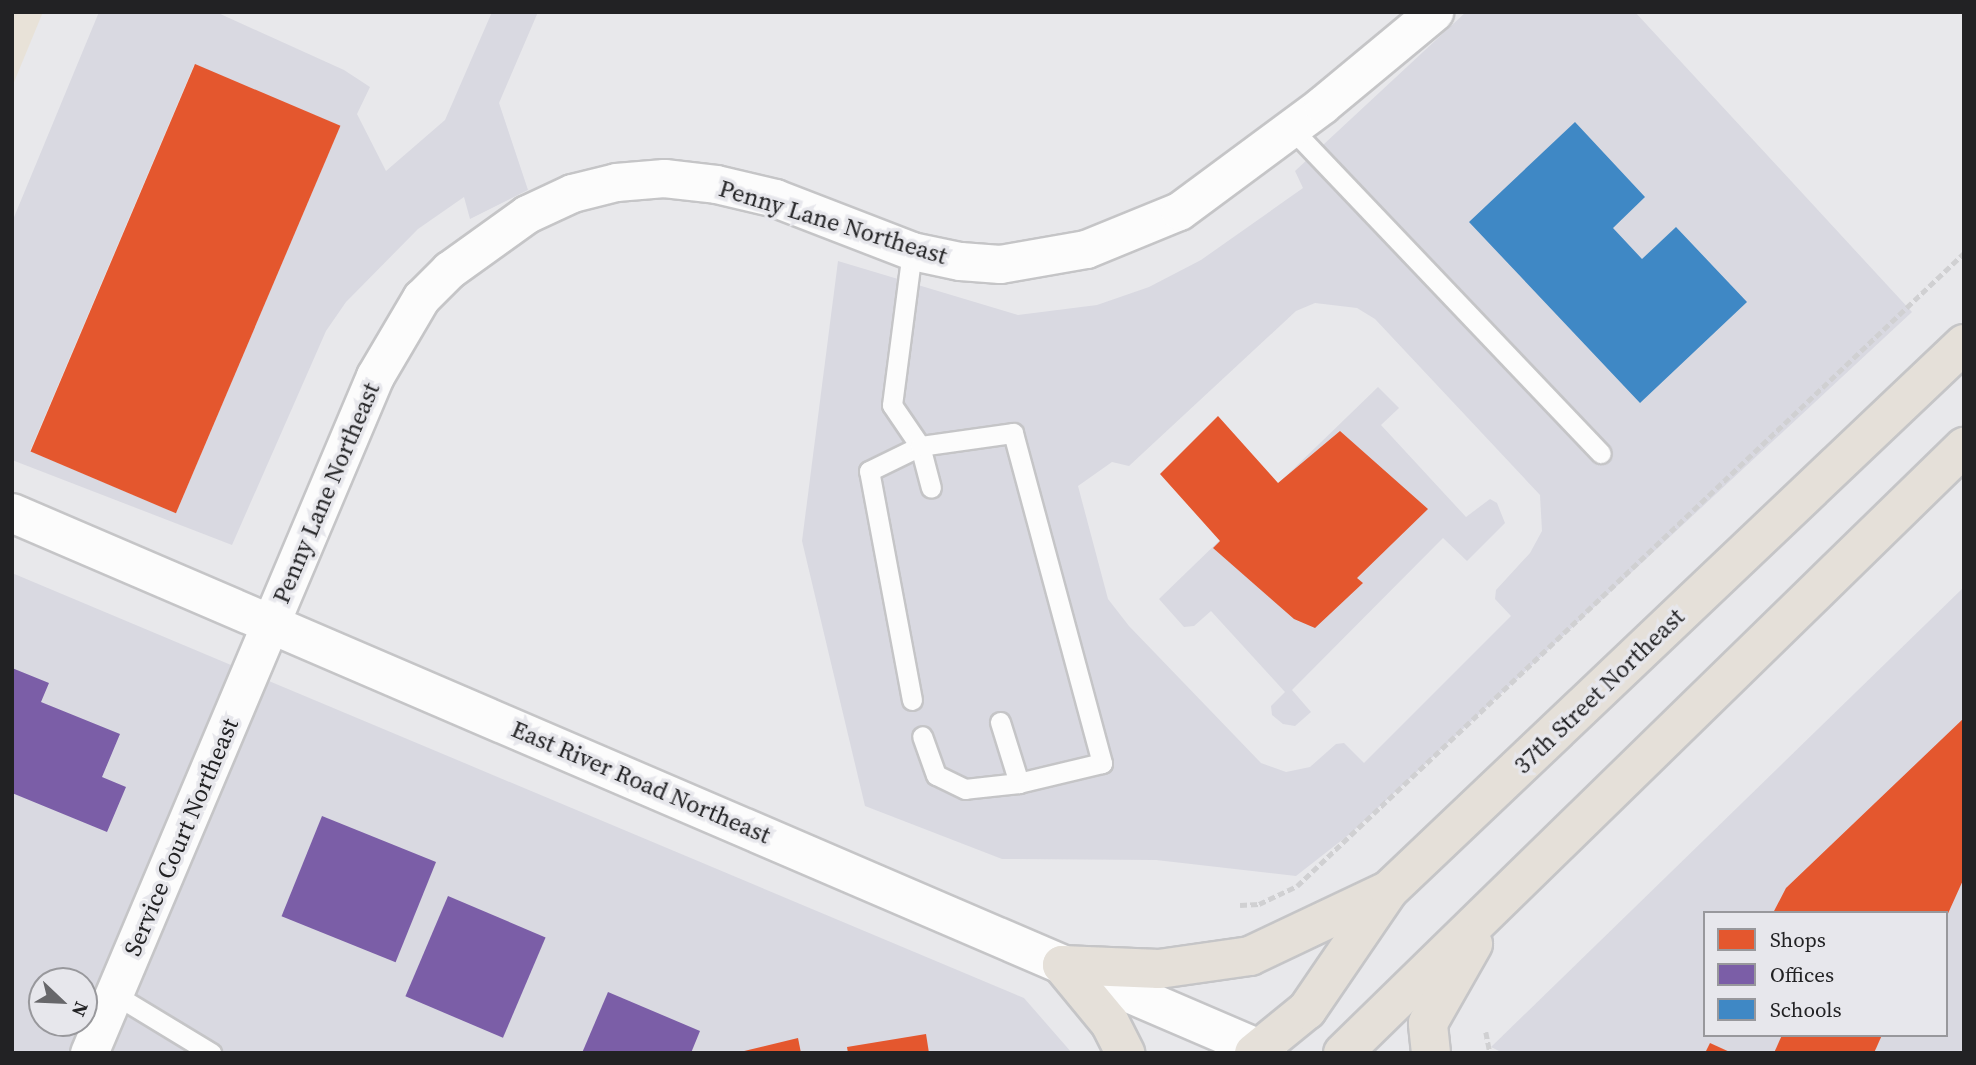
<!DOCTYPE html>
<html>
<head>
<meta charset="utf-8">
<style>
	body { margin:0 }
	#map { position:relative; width:1976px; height:1065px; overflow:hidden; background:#e8e8eb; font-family:"Source Serif 4",serif }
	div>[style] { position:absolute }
	.built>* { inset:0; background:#d9d9e1 }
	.industrial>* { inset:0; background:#e8e2d8 }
	.shops>* { inset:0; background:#e4572e; transform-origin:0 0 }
	.offices>* { inset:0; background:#7b5ea7; transform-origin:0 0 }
	.schools>* { inset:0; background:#3f88c5 }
	.path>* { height:4.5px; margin-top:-2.25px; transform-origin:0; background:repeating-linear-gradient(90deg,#d0d0d2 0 7px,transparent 0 10.5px) }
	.roads { filter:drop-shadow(2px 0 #c5c5c7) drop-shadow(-2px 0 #c5c5c7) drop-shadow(0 2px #c5c5c7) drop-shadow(0 -2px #c5c5c7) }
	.service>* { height:19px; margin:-9.5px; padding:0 9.5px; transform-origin:9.5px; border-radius:9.5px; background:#fcfcfc }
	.minor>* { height:37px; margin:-18.5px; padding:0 18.5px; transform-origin:18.5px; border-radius:18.5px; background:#fcfcfc }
	.tertiary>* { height:38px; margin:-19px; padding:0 19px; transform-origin:19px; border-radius:19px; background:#fcfcfc }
	.primary>* { height:38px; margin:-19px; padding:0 19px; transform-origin:19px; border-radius:19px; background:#e5e0d9 }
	span { translate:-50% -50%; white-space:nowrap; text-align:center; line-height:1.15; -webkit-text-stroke:7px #e7e7ec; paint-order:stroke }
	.street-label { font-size:24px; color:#222224 }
	.frame { position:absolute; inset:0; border:14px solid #222224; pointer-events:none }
	.legend { position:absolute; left:1703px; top:911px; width:245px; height:126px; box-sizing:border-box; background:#e7e7ec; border:2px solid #98989c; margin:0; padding:9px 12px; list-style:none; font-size:21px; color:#222224 }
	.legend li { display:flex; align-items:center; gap:14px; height:35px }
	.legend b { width:35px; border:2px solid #98989c }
	.north { position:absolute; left:28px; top:967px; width:70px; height:70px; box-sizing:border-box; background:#e7e7ec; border:2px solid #98989c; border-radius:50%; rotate:113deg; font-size:19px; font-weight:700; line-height:28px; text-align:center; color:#222224 }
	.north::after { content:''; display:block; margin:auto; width:24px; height:32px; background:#67676a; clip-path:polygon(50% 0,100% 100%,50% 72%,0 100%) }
</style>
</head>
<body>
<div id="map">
	<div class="built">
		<div style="clip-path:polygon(evenodd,99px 12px,216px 12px,344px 70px,370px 87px,357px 114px,386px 171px,445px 120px,492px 12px,538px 12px,499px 103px,528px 190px,470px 219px,464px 197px,418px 229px,346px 302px,326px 331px,232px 545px,12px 460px,12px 222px,99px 12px,194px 65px,340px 126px,176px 513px,30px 451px,194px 65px)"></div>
		<div style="clip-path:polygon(evenodd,1466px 12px,1635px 12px,1912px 312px,1351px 833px,1296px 876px,1156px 860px,1002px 859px,865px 806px,802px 541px,838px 261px,1018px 315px,1097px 305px,1149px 287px,1201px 260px,1303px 188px,1295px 171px,1466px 12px,1315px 303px,1357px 308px,1375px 319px,1540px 495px,1542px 531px,1530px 553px,1496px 590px,1495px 599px,1511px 616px,1364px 763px,1344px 743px,1336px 744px,1310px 767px,1286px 772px,1261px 763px,1129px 626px,1108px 599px,1078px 486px,1112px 462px,1129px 466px,1296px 311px,1315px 303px)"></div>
		<div style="clip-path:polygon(1378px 387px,1399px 408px,1381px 425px,1466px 517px,1490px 499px,1497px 503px,1505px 523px,1467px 561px,1443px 538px,1292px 690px,1311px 712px,1295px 726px,1283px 724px,1272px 715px,1271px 706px,1285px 692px,1211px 611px,1194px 626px,1184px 627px,1159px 599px)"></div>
		<div style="clip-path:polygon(evenodd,12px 573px,1024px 998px,1072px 1053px,12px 1053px,12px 573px,42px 981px,84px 981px,84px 1023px,42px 1023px,42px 981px)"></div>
		<div style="clip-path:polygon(evenodd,1964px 587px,1964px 1053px,1503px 1053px,1491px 1047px,1964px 587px,1705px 913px,1946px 913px,1946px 1035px,1705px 1035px,1705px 913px)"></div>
	</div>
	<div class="industrial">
		<div style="clip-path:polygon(12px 12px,43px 12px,12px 87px)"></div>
	</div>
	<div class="shops">
		<div style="left:195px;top:64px;width:158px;height:421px;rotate:23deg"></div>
		<div style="clip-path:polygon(1218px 416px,1278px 483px,1340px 431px,1428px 509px,1357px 578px,1363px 583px,1315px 628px,1294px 619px,1213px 548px,1220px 541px,1160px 474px)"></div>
		<div style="clip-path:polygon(1964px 718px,1964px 878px,1946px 918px,1946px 913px,1773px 913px,1786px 888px)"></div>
		<div style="clip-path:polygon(926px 1034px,929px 1053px,848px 1053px,847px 1047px)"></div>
		<div style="clip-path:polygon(1782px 1035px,1882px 1035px,1874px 1053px,1774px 1053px)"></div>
		<div style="clip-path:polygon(798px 1038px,801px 1053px,740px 1053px,740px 1052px)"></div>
		<div style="clip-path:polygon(1710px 1043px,1732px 1053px,1705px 1053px)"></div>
	</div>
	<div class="offices">
		<div style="clip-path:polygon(12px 668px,49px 683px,41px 702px,120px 734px,102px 777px,126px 787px,107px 832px,12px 793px)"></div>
		<div style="left:322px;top:816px;width:123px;height:108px;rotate:22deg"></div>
		<div style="left:448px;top:896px;width:106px;height:109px;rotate:23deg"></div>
		<div style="clip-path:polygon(608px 992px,700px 1031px,691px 1053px,582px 1053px)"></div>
	</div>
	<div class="schools">
		<div style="clip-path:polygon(1575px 122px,1645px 197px,1613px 228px,1642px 259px,1676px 227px,1747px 302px,1640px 403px,1469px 222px)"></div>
	</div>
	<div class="path">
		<div style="left:1240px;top:905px;width:19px;rotate:-3deg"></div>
		<div style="left:1259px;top:904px;width:42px;rotate:-25.3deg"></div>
		<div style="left:1297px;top:886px;width:920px;rotate:-43.5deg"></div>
		<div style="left:1486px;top:1032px;width:21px;rotate:79deg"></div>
	</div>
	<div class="roads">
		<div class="service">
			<div style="left:1291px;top:128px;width:449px;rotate:46.4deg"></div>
			<div style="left:912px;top:251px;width:155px;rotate:97.4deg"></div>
			<div style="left:892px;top:405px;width:50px;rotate:55.7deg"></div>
			<div style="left:920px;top:446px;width:43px;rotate:75.3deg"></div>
			<div style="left:912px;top:700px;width:233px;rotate:-100.6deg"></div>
			<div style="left:869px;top:471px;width:57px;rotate:-26.1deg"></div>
			<div style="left:920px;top:446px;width:94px;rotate:-8deg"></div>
			<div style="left:1013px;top:433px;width:342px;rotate:74.9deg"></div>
			<div style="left:1102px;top:763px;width:85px;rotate:166.5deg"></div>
			<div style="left:1019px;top:783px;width:54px;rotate:173.7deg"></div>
			<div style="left:965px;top:789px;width:32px;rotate:-154deg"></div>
			<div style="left:936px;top:775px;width:41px;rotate:-109.7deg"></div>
			<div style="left:1000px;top:722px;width:64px;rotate:72.7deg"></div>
			<div style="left:114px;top:994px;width:114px;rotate:31.3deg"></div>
		</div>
		<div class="minor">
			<div style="left:89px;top:1053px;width:735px;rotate:-67.1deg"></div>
			<div style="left:375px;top:376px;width:91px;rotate:-59.5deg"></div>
			<div style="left:421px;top:298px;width:40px;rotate:-45deg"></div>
			<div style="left:449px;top:270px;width:96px;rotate:-35.7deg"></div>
			<div style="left:527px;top:214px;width:50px;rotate:-25deg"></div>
			<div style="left:572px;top:193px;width:45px;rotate:-14deg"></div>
			<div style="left:616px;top:182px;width:48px;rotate:-4.8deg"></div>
			<div style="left:664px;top:178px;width:52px;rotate:6.6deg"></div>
			<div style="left:716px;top:184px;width:61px;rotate:13.3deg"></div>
			<div style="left:775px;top:198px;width:147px;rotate:21.1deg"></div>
			<div style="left:912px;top:251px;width:49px;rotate:11.8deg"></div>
			<div style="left:960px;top:261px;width:40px;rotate:4.3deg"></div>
			<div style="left:1000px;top:264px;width:87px;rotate:-9.9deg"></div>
			<div style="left:1086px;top:249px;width:100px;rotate:-22.2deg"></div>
			<div style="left:1179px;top:211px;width:178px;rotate:-36.5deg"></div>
			<div style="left:1322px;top:105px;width:146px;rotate:-39.7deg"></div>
		</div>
		<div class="tertiary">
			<div style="left:12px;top:513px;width:1367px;rotate:23.26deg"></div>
		</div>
		<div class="primary">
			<div style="left:1062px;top:965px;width:97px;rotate:2.4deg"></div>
			<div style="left:1159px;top:969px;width:92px;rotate:-8.1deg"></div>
			<div style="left:1250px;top:956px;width:152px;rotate:-25.4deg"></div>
			<div style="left:1062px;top:965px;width:75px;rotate:50.4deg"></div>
			<div style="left:1110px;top:1023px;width:34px;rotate:63deg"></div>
			<div style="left:1254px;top:1053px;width:68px;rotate:-39.1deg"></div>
			<div style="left:1307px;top:1010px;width:145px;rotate:-55.7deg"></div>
			<div style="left:1389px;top:890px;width:793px;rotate:-43.52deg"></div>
			<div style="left:1343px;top:1053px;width:868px;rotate:-44.3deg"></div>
			<div style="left:1431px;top:1053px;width:30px;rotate:-96deg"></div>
			<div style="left:1428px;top:1023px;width:91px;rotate:-60.3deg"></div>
		</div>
	</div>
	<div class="street-label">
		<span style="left:833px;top:222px;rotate:17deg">Penny Lane Northeast</span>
		<span style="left:326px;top:493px;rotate:-67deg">Penny Lane Northeast</span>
		<span style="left:1599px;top:691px;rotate:-44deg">37th Street Northeast</span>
		<span style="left:641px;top:782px;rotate:23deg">East River Road Northeast</span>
		<span style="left:181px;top:837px;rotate:-67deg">Service Court Northeast</span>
	</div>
	<div class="frame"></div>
	<ul class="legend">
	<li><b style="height:19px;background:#e4572e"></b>Shops</li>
	<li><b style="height:19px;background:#7b5ea7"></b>Offices</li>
	<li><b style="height:19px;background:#3f88c5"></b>Schools</li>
	</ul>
	<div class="north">N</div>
</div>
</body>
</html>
